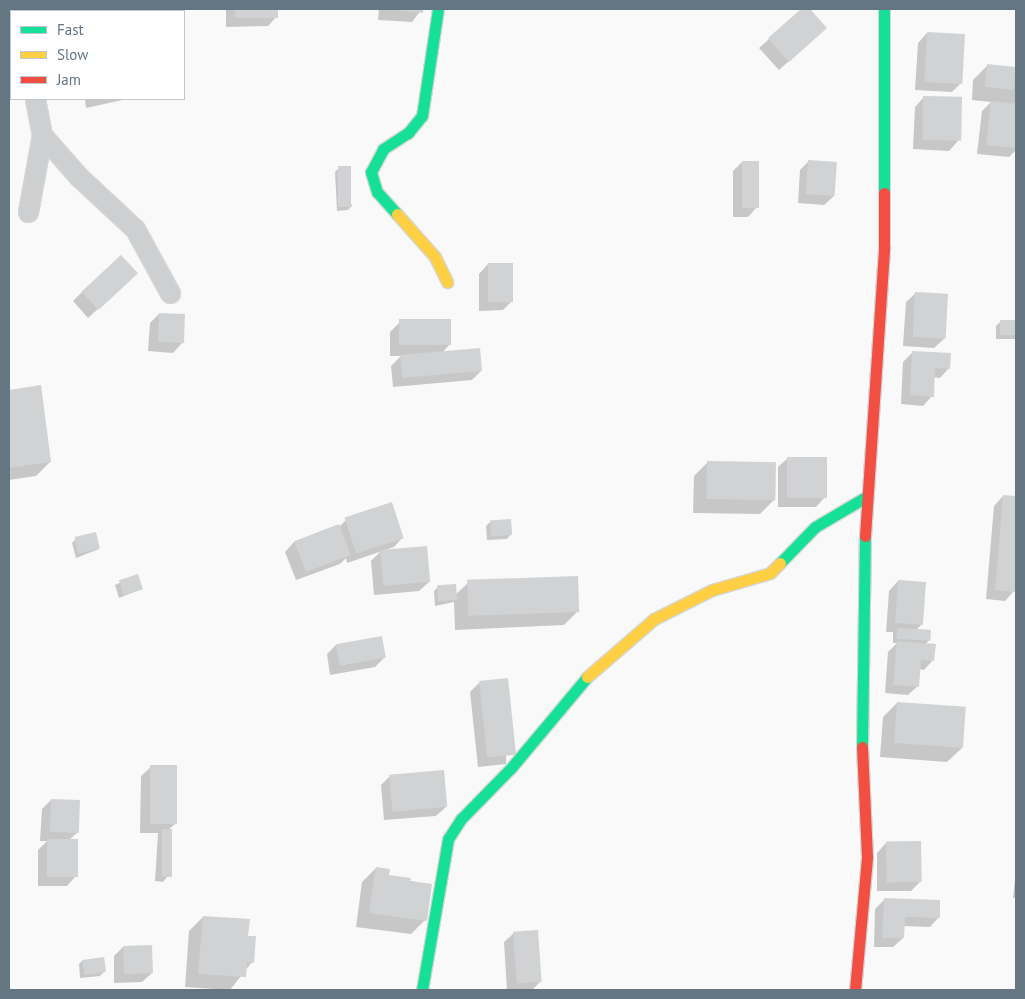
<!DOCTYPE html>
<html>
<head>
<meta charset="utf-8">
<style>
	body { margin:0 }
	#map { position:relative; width:1025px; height:999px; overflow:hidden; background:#f9f9f9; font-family:"PT Sans",sans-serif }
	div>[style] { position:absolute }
	.shadow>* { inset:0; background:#0003 }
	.building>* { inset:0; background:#d0d2d3; transform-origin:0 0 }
	.roads { filter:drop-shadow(1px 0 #d5d6d7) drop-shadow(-1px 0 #d5d6d7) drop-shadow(0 1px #d5d6d7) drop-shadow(0 -1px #d5d6d7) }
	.street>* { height:19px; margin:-9.5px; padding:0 9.5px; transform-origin:9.5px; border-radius:9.5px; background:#cecfd0 }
	.fast>* { height:11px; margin:-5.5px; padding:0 5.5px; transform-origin:5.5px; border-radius:5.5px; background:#16e098 }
	.slow>* { height:11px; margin:-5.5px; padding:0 5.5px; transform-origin:5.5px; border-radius:5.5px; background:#ffcf43 }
	.jam>* { height:11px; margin:-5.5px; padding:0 5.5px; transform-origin:5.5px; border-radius:5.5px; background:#f24e42 }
	span { translate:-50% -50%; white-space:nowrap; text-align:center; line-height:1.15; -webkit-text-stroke:5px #fff; paint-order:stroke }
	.frame { position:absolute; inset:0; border:10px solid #657683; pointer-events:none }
	.legend { position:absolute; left:10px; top:10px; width:175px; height:90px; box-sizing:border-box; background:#fff; border:1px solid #c1c8cd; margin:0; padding:6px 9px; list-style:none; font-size:15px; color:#657683 }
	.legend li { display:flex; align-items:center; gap:10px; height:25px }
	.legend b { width:25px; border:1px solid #c1c8cd }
</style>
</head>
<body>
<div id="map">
	<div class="shadow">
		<div style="clip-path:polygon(226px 9px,277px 9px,277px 16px,268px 26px,226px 27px)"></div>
		<div style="clip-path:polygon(379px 9px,422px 9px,412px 22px,378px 20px)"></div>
		<div style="clip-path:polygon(803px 9px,809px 9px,826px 28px,779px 70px,759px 48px)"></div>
		<div style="clip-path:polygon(927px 33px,961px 83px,952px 92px,915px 90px,918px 43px)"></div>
		<div style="clip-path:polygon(987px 66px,1016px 68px,1016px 150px,1009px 157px,977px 154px,982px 111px,991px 102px,972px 100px,973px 80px)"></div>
		<div style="clip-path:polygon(924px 97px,958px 141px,949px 151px,913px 149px,915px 107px)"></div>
		<div style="clip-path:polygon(85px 99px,127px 99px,86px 108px)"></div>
		<div style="clip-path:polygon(809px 161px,834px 196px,824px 205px,798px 203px,800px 170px)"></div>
		<div style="clip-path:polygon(742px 162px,757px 207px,748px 217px,733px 217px,733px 171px)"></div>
		<div style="clip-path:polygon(339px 168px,352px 206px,348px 210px,337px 211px,335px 172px)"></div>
		<div style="clip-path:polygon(488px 264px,512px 301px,503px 310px,479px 311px,479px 274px)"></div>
		<div style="clip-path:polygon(127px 282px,88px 318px,73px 301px,82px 292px)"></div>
		<div style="clip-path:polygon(916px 293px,944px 339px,934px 348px,903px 346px,906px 302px)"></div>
		<div style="clip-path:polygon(159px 314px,182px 343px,173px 353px,148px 351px,150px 323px)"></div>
		<div style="clip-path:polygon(1016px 321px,1016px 339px,996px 339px,996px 326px,1000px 322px)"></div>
		<div style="clip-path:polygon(399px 323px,450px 344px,442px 353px,481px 371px,472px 380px,393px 387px,391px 366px,401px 356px,390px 356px,390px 332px)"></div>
		<div style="clip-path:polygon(912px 353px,949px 368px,940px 378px,933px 377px,932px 396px,923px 406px,901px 404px,903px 362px)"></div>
		<div style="clip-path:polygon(40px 387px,50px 462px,36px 476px,9px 480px,9px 391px)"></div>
		<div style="clip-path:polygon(788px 458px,825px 497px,816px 507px,778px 507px,778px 467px)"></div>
		<div style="clip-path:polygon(708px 462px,774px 500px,760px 514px,693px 513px,694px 476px)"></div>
		<div style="clip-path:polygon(1003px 496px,1016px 497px,1014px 591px,1005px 601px,986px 599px,994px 506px)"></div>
		<div style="clip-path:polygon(346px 520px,403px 537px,394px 547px,347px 563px,346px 558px,340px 564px,296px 580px,285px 552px,294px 542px,339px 527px)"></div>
		<div style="clip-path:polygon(490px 522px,511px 534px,507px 539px,487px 540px,486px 526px)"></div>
		<div style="clip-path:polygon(76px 539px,99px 549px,76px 558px,72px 543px)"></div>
		<div style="clip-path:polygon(381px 551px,429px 582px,419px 591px,374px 595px,371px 561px)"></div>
		<div style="clip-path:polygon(137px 575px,142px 589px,119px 598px,115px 585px)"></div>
		<div style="clip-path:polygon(898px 581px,922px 624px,916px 630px,929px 640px,925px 645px,933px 660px,924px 670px,919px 669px,918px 686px,908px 695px,885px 693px,888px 652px,897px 643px,893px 643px,893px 632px,886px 632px,889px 591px)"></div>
		<div style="clip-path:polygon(468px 583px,578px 611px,564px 625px,455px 630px,454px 602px,435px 606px,434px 591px,438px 587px,455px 595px)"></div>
		<div style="clip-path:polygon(336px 645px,384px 658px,375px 667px,330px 675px,327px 654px)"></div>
		<div style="clip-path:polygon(507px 679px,506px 764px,478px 767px,470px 692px,479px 683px)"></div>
		<div style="clip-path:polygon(897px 703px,962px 748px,947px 762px,880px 757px,883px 717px)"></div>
		<div style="clip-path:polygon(151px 767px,175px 824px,168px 830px,167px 877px,163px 882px,155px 881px,158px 833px,140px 833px,141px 776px)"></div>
		<div style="clip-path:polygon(390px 776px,446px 807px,436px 816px,384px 820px,381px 785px)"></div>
		<div style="clip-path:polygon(51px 800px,77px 833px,69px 840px,76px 876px,67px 886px,38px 886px,38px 850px,47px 841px,40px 841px,42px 809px)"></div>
		<div style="clip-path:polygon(886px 843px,920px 882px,911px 891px,877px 891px,877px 853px)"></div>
		<div style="clip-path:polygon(376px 868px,388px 876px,430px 885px,425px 920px,411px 934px,356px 927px,362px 882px)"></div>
		<div style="clip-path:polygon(1016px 869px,1016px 898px,1013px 898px)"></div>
		<div style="clip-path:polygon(884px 900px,939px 917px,930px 927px,903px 926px,903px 938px,893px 947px,874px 947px,875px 909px)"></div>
		<div style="clip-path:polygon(203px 917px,247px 937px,252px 962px,230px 990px,185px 987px,189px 931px)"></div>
		<div style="clip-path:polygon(514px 933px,541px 981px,532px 990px,507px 990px,504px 942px)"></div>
		<div style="clip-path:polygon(123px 947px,152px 973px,142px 982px,114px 983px,114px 956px)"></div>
		<div style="clip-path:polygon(83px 960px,104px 972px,100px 976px,80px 978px,79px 964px)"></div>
	</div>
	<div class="building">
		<div style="left:235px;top:9px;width:43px;height:9px"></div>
		<div style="clip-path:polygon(387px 9px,423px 9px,423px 13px)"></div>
		<div style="clip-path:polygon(801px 9px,810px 9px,827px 28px,789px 62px,768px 38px)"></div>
		<div style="left:927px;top:32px;width:38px;height:50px;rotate:3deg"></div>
		<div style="left:987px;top:64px;width:29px;height:23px;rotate:6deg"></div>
		<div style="left:923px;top:96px;width:39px;height:44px;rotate:1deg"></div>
		<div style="clip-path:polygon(991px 101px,1016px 104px,1016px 148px,986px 145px)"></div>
		<div style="left:808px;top:160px;width:29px;height:34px;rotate:4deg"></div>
		<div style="left:742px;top:161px;width:17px;height:47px"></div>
		<div style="left:338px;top:166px;width:13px;height:41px"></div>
		<div style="left:121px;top:255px;width:25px;height:54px;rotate:47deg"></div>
		<div style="left:488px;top:263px;width:25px;height:39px"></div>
		<div style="left:915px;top:292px;width:33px;height:45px;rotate:3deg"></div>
		<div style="left:159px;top:313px;width:26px;height:29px;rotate:2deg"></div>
		<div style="left:451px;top:319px;width:26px;height:52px;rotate:90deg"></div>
		<div style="left:1016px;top:320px;width:15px;height:16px;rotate:90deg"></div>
		<div style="left:480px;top:348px;width:23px;height:80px;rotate:85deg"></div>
		<div style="clip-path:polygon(912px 351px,951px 353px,950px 369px,935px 368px,934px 397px,910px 395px)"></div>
		<div style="clip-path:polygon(41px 385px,51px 462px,9px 468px,9px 390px)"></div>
		<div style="left:787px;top:457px;width:40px;height:41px"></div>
		<div style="left:707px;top:461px;width:69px;height:38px;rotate:1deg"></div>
		<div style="clip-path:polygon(1003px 495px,1016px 496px,1015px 592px,995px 590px)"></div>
		<div style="left:392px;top:502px;width:38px;height:50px;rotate:72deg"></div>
		<div style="left:511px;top:519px;width:16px;height:21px;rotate:86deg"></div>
		<div style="left:339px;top:524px;width:33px;height:48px;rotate:69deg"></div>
		<div style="left:96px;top:532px;width:17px;height:22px;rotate:77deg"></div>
		<div style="left:427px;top:546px;width:36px;height:47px;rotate:85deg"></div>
		<div style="left:138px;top:574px;width:16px;height:20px;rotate:72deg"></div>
		<div style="left:578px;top:576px;width:36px;height:111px;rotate:88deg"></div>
		<div style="left:898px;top:580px;width:28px;height:43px;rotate:4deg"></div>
		<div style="left:456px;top:584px;width:16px;height:19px;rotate:86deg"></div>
		<div style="left:897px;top:628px;width:34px;height:11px;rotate:3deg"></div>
		<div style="left:382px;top:636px;width:22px;height:47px;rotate:80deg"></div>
		<div style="clip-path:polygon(897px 641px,936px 644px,934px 661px,921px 660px,919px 687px,893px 685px)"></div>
		<div style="left:508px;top:678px;width:77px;height:29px;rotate:84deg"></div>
		<div style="left:897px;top:702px;width:69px;height:41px;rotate:4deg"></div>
		<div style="left:150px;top:765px;width:27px;height:59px"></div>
		<div style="left:444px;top:770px;width:37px;height:55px;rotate:85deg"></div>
		<div style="left:51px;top:799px;width:29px;height:33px;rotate:2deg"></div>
		<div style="left:162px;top:829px;width:10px;height:48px"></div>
		<div style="left:47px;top:839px;width:31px;height:38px"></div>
		<div style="left:921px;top:841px;width:41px;height:35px;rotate:89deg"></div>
		<div style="clip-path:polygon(376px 867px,390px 869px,389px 875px,411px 878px,410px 881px,432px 884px,427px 921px,369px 913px)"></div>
		<div style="clip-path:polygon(884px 898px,940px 900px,940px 918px,905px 917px,904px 938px,882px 938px)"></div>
		<div style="clip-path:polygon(203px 916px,250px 919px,248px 936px,256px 936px,254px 963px,247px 962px,246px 977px,198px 974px)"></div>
		<div style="left:538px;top:930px;width:52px;height:25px;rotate:86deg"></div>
		<div style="left:152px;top:945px;width:28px;height:29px;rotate:88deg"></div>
		<div style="left:104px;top:957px;width:15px;height:22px;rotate:82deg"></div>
	</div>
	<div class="roads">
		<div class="street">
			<div style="left:29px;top:9px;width:2px;rotate:90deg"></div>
			<div style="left:42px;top:135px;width:55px;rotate:48.7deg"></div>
			<div style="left:78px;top:176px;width:78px;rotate:42.9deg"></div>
			<div style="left:135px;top:229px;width:73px;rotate:61.3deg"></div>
			<div style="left:28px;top:212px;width:78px;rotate:-79.7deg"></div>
			<div style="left:42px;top:135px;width:37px;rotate:-101deg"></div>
		</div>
		<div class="fast">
			<div style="left:884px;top:9px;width:184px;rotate:90deg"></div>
			<div style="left:397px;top:214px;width:30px;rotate:-132deg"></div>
			<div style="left:377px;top:192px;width:21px;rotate:-107deg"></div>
			<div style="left:371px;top:172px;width:26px;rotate:-62deg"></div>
			<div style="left:383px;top:149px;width:30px;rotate:-33deg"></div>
			<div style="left:408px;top:133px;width:22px;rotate:-51deg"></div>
			<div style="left:422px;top:116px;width:108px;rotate:-81.5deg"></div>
			<div style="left:780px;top:563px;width:50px;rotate:-45.8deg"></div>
			<div style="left:815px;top:527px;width:59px;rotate:-30.5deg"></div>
			<div style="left:862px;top:747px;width:211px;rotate:-89.2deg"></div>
			<div style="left:422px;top:990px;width:153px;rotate:-80.2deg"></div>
			<div style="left:448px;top:839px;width:24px;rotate:-57deg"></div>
			<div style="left:461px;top:819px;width:71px;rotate:-45.6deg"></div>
			<div style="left:511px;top:768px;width:119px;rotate:-50.1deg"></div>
		</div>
		<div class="slow">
			<div style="left:397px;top:214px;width:57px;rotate:48.5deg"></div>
			<div style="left:435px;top:257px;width:28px;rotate:64deg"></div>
			<div style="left:587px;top:677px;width:89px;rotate:-40.9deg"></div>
			<div style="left:654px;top:619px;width:65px;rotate:-26.6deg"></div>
			<div style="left:712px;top:590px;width:60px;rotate:-16.3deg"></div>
			<div style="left:770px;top:573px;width:14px;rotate:-45deg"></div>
		</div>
		<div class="jam">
			<div style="left:865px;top:536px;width:290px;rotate:-86.2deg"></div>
			<div style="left:884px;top:247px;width:54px;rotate:-90deg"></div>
			<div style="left:855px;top:990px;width:134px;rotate:-84.8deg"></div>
			<div style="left:867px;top:857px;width:110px;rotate:-92.6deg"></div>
		</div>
	</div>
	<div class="frame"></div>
	<ul class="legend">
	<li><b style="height:6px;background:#16e098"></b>Fast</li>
	<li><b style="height:6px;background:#ffcf43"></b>Slow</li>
	<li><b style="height:6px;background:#f24e42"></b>Jam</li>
	</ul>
</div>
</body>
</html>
